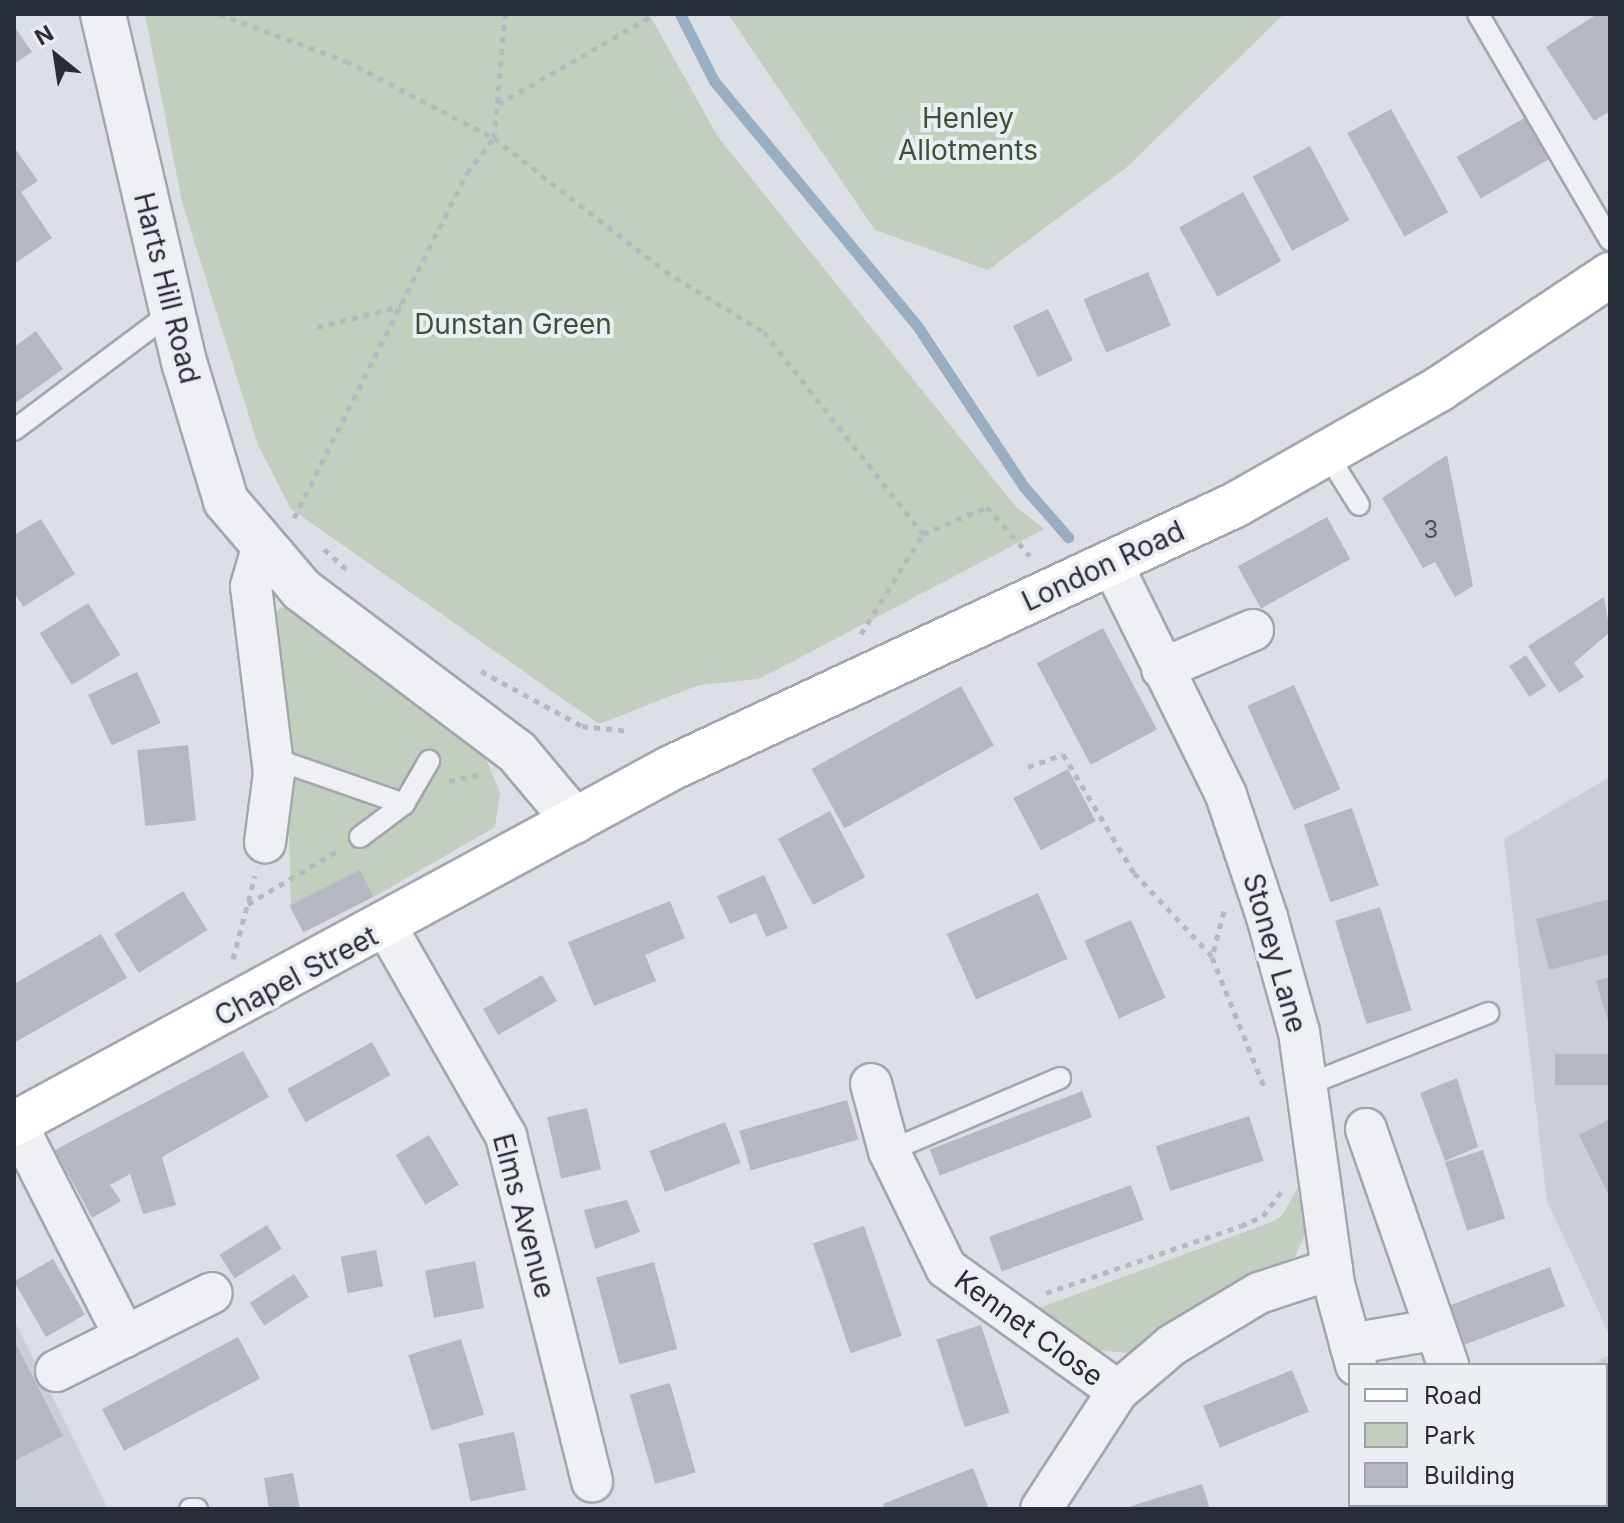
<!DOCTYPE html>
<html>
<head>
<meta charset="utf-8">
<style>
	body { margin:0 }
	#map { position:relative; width:1624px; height:1523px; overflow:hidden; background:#dcdfe5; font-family:Inter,sans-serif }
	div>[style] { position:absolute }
	.built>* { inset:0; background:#caced6 }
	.green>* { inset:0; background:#c2cebe }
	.stream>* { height:11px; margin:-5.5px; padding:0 5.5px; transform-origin:5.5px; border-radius:5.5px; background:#99adc3 }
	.building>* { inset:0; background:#b4b9c1; transform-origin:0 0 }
	.path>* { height:5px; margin-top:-2.5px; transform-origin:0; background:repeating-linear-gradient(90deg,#b6bac0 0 6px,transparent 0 12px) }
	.roads { filter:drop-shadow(2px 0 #a2a6ae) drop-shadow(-2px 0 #a2a6ae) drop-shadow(0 2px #a2a6ae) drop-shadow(0 -2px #a2a6ae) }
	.service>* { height:20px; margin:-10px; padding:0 10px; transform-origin:10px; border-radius:10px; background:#eef0f4 }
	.minor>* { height:40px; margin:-20px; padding:0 20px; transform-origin:20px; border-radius:20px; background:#eef0f4 }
	.tertiary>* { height:44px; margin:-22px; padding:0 22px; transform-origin:22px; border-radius:22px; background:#eef0f4 }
	.primary>* { height:44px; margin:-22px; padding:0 22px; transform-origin:22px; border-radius:22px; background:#fff }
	span { translate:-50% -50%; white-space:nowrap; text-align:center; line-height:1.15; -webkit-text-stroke:8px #ebeef3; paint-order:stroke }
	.number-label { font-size:24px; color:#4a515c }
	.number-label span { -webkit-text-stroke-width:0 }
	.park-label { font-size:28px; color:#3b5435 }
	.street-label { font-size:28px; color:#272e3a }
	.frame { position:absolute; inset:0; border:16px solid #272e3a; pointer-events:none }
	.legend { position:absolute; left:1348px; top:1363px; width:260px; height:144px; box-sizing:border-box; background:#ebeef3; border:2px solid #9da1a9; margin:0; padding:10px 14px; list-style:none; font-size:24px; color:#272e3a }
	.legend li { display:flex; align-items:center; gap:16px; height:40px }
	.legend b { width:40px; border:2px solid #9da1a9 }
	.north { position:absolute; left:16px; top:16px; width:80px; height:80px; -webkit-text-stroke:6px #ebeef3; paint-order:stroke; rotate:330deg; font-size:22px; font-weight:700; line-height:32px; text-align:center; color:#272e3a }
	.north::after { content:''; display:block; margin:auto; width:28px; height:36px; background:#272e3a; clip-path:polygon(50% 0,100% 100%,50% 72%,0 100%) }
</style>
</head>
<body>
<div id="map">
	<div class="built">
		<div style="clip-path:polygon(1610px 777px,1610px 1336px,1547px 1201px,1504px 839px)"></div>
		<div style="clip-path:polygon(14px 1320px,75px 1442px,108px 1509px,14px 1509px)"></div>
		<div style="clip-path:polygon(1610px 1355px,1610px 1509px,1464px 1509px,1606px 1505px,1606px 1365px,1589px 1365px)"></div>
	</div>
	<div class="green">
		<div style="clip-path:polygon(145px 14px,649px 14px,718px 137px,1016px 507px,1044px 529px,759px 679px,699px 685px,599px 724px,291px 509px,258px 445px,182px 202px)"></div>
		<div style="clip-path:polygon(728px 14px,1284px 14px,1127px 167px,988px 270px,875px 230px)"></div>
		<div style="clip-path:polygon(281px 607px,295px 610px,485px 757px,500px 793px,495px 827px,374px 897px,360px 871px,291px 908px,286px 728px,273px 615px)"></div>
		<div style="clip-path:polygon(1297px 1188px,1306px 1232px,1293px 1261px,1191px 1307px,1128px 1353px,1086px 1349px,1026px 1313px,1269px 1223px,1282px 1216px)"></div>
	</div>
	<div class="stream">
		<div style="left:680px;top:14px;width:75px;rotate:63.1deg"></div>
		<div style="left:714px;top:81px;width:320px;rotate:50.3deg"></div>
		<div style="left:918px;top:327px;width:192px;rotate:56.5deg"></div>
		<div style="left:1024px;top:487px;width:67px;rotate:48.7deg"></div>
	</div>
	<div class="building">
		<div style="clip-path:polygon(1597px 14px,1610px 14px,1610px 111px,1594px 121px,1546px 47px)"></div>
		<div style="clip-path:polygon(14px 26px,32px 52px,14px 64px)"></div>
		<div style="left:1391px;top:109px;width:118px;height:50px;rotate:61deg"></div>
		<div style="left:1526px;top:117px;width:48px;height:80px;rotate:60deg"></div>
		<div style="left:1310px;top:146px;width:84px;height:65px;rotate:62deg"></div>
		<div style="clip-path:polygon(14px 147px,38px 181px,21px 192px,52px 238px,14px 264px)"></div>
		<div style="left:1243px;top:192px;width:79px;height:73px;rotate:61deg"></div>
		<div style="left:1148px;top:272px;width:58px;height:70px;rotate:67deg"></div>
		<div style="left:1048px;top:309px;width:57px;height:39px;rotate:64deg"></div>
		<div style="clip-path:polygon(36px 331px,63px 369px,14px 404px,14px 347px)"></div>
		<div style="clip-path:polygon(1447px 455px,1473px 586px,1455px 597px,1435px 562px,1423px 568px,1382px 498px)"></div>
		<div style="left:1327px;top:517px;width:48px;height:102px;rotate:61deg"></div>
		<div style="clip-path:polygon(41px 519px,75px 574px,23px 607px,14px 592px,14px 535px)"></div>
		<div style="clip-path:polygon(1604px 597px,1610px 632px,1574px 663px,1584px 677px,1559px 693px,1528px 646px)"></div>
		<div style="left:88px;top:603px;width:61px;height:57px;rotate:58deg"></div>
		<div style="left:1103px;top:628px;width:115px;height:75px;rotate:62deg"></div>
		<div style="left:1526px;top:655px;width:37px;height:20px;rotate:57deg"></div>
		<div style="left:137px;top:672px;width:56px;height:54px;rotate:65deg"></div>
		<div style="left:1294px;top:685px;width:114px;height:51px;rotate:66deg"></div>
		<div style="left:961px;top:686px;width:68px;height:171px;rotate:61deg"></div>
		<div style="left:188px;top:745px;width:76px;height:51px;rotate:84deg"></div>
		<div style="left:1068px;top:769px;width:59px;height:62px;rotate:62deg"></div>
		<div style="left:1352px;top:808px;width:82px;height:51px;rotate:71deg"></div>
		<div style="left:830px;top:811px;width:75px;height:59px;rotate:62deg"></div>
		<div style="left:360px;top:870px;width:30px;height:79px;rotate:63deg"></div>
		<div style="clip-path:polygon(764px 875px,788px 928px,766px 937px,756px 913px,730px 924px,717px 896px)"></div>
		<div style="left:183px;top:891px;width:46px;height:81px;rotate:58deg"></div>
		<div style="left:1038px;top:893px;width:72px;height:100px;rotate:66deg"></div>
		<div style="clip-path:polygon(1610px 899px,1610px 954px,1549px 970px,1536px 919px)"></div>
		<div style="clip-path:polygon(670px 901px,685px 938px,645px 955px,656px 981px,594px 1006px,568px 942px)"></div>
		<div style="left:1380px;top:907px;width:108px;height:47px;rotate:73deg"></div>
		<div style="left:1131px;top:920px;width:85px;height:51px;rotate:66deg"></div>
		<div style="clip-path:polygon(101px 934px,127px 978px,14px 1043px,14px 984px)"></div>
		<div style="left:542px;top:975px;width:30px;height:68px;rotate:60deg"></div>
		<div style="clip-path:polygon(1610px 977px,1610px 1024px,1609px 1024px,1596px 981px)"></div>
		<div style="left:372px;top:1042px;width:38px;height:97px;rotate:61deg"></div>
		<div style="clip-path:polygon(243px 1051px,269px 1097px,162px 1157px,176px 1205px,143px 1214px,130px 1174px,110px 1185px,121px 1201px,92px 1218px,55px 1150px)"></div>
		<div style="left:1610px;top:1054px;width:31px;height:55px;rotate:90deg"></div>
		<div style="clip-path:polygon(1457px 1078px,1478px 1147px,1445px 1161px,1420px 1093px)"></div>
		<div style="left:1082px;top:1091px;width:28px;height:163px;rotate:69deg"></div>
		<div style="left:847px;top:1100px;width:41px;height:112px;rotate:74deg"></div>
		<div style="left:587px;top:1108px;width:63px;height:41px;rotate:77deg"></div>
		<div style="left:1249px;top:1116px;width:47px;height:98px;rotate:72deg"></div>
		<div style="clip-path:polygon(1610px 1119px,1610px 1198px,1579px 1135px)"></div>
		<div style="left:725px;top:1122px;width:44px;height:81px;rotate:69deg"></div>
		<div style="left:429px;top:1135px;width:58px;height:39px;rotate:59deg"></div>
		<div style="left:1483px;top:1150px;width:72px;height:40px;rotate:72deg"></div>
		<div style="left:1131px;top:1185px;width:37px;height:151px;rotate:70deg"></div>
		<div style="clip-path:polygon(627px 1200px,640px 1232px,595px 1249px,584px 1210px)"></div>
		<div style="left:267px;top:1225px;width:28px;height:56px;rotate:58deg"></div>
		<div style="left:864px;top:1226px;width:116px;height:54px;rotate:71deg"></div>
		<div style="left:376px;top:1250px;width:37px;height:36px;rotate:79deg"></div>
		<div style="left:53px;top:1259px;width:64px;height:45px;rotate:60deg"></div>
		<div style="left:475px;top:1261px;width:48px;height:51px;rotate:79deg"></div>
		<div style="left:654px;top:1262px;width:90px;height:60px;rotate:75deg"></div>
		<div style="left:1550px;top:1267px;width:42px;height:107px;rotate:69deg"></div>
		<div style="left:294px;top:1274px;width:27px;height:53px;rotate:57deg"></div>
		<div style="left:981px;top:1325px;width:92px;height:47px;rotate:72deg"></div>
		<div style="left:238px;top:1337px;width:47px;height:154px;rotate:62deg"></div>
		<div style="left:461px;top:1339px;width:79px;height:55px;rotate:73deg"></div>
		<div style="clip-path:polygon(14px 1340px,63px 1436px,14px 1461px)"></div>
		<div style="left:1292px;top:1370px;width:45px;height:96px;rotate:68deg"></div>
		<div style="left:670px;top:1383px;width:93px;height:42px;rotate:74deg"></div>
		<div style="left:514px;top:1432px;width:59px;height:57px;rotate:78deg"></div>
		<div style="clip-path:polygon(1606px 1438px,1610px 1445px,1606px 1491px)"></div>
		<div style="clip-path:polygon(973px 1468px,988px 1507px,884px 1509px,883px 1504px)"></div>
		<div style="clip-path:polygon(293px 1473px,300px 1509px,269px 1509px,264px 1478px)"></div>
		<div style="clip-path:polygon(1202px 1484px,1210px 1509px,1125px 1509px,1125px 1508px)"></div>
		<div style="clip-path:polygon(1528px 1505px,1582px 1505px,1575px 1509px)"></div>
	</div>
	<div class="path">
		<div style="left:219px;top:14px;width:135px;rotate:20.3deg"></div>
		<div style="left:346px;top:61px;width:167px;rotate:27.5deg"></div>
		<div style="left:494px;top:138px;width:217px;rotate:37.9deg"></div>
		<div style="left:665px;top:271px;width:116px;rotate:31.6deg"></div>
		<div style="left:764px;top:332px;width:257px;rotate:51.8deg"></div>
		<div style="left:923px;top:534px;width:69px;rotate:-22.9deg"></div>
		<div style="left:987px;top:507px;width:65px;rotate:48.7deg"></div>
		<div style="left:498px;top:104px;width:181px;rotate:-29.8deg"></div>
		<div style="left:317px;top:327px;width:87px;rotate:-14deg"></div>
		<div style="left:294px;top:518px;width:386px;rotate:-63.4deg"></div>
		<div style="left:467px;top:173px;width:44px;rotate:-52.4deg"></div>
		<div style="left:494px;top:138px;width:124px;rotate:-84.9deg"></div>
		<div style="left:324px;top:549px;width:30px;rotate:42deg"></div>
		<div style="left:861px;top:634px;width:118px;rotate:-58.2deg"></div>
		<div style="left:481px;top:671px;width:115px;rotate:28.6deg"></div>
		<div style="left:582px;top:726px;width:47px;rotate:6.1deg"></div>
		<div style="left:1028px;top:767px;width:37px;rotate:-20deg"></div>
		<div style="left:1063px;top:754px;width:139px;rotate:59.2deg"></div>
		<div style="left:1134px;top:873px;width:114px;rotate:46.8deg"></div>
		<div style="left:449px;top:781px;width:30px;rotate:-12deg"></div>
		<div style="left:248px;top:904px;width:106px;rotate:-30.7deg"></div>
		<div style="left:1224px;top:911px;width:48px;rotate:104.6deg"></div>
		<div style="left:1212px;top:957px;width:142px;rotate:68.1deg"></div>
		<div style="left:233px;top:959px;width:86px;rotate:-75.2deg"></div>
		<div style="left:1046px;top:1293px;width:206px;rotate:-19deg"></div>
		<div style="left:1241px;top:1226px;width:24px;rotate:-24deg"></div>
		<div style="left:1263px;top:1216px;width:31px;rotate:-53deg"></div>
	</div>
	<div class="roads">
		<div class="service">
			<div style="left:1478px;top:14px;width:262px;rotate:59.7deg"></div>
			<div style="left:14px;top:430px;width:197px;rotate:-36.8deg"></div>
			<div style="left:1327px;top:454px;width:60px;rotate:57.9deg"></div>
			<div style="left:272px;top:758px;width:140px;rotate:19.2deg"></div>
			<div style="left:360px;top:837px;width:55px;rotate:-36.9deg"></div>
			<div style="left:404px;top:804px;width:50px;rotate:-59.8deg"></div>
			<div style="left:1309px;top:1084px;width:193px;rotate:-21.6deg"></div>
			<div style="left:889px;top:1151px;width:186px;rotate:-23.1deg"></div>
			<div style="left:190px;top:1509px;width:7px"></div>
		</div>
		<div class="minor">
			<div style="left:262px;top:548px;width:40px;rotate:106deg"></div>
			<div style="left:251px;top:586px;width:188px;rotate:83deg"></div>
			<div style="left:274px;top:773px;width:70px;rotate:97.4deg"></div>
			<div style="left:1113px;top:566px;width:255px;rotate:63.7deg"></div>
			<div style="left:1226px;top:795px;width:129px;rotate:71.4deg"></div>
			<div style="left:1267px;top:917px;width:119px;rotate:74.5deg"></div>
			<div style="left:1299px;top:1032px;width:254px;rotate:82.1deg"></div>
			<div style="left:1334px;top:1284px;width:84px;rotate:74.8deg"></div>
			<div style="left:1162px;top:669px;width:99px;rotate:-23.2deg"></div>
			<div style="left:387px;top:928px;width:240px;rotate:60.2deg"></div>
			<div style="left:506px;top:1136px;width:356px;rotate:76deg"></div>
			<div style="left:871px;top:1084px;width:69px;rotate:75deg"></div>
			<div style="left:889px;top:1151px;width:130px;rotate:64deg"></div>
			<div style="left:946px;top:1268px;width:211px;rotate:35.6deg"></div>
			<div style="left:16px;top:1123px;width:240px;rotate:63deg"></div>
			<div style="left:1366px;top:1129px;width:250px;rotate:70.8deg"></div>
			<div style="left:1350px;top:1344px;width:84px;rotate:-9.6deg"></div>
			<div style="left:56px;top:1371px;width:174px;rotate:-26.6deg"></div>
			<div style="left:1409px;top:1505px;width:4px;rotate:63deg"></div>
			<div style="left:1041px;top:1509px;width:141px;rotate:-56.9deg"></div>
			<div style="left:1118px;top:1391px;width:71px;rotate:-40.4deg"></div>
			<div style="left:1172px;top:1345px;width:101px;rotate:-30.9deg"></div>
			<div style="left:1259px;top:1293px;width:77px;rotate:-18.2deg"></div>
		</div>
		<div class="tertiary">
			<div style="left:103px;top:14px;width:360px;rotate:76.9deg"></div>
			<div style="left:185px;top:365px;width:142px;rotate:73.2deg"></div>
			<div style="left:226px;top:501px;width:117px;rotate:49.5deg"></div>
			<div style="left:302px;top:590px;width:269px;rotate:37deg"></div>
			<div style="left:517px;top:752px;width:90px;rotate:50deg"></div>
		</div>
		<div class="primary">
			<div style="left:14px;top:1124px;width:747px;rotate:-28.45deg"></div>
			<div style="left:671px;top:768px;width:622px;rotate:-25deg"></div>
			<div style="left:1235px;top:505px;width:235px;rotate:-29.6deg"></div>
			<div style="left:1439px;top:389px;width:206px;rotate:-33.7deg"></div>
		</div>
	</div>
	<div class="number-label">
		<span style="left:1431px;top:530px">3</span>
	</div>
	<div class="park-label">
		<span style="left:968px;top:134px">Henley<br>Allotments</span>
		<span style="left:513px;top:324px">Dunstan Green</span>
	</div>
	<div class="street-label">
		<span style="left:167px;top:288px;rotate:76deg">Harts Hill Road</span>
		<span style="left:1103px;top:566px;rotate:-25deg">London Road</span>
		<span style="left:1275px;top:953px;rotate:74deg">Stoney Lane</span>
		<span style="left:296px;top:976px;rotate:-28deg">Chapel Street</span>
		<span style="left:524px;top:1216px;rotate:75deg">Elms Avenue</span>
		<span style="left:1029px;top:1328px;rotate:36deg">Kennet Close</span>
	</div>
	<div class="frame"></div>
	<ul class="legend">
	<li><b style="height:10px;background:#fff"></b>Road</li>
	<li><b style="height:22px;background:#c2cebe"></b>Park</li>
	<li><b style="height:22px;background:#b4b9c1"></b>Building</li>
	</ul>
	<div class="north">N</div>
</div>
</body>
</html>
